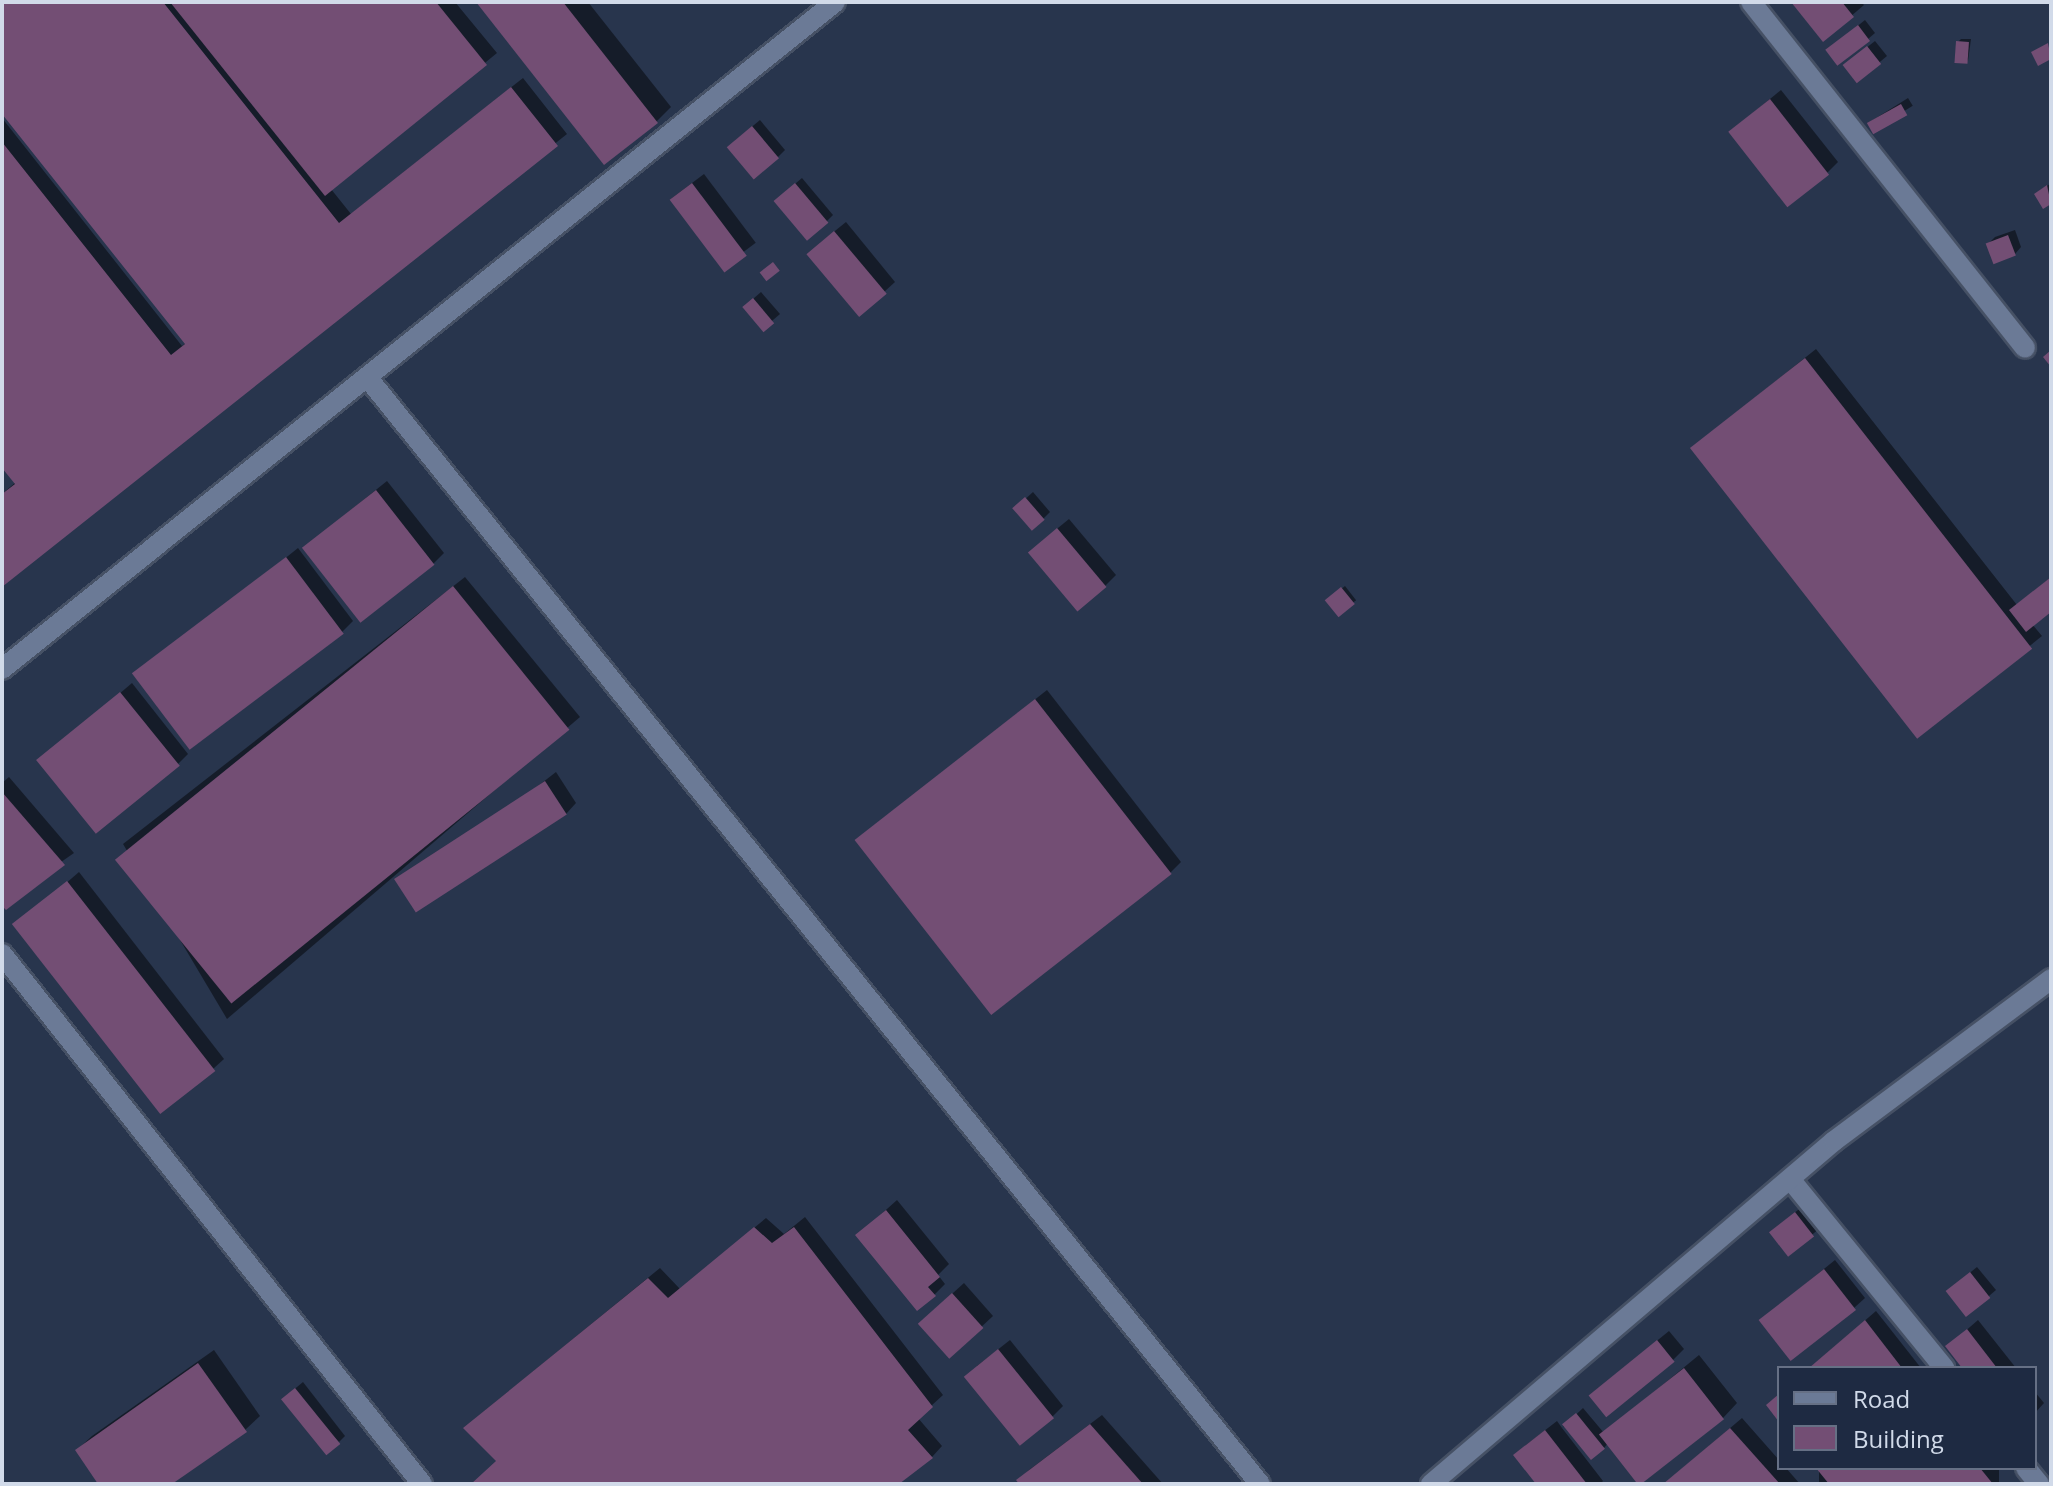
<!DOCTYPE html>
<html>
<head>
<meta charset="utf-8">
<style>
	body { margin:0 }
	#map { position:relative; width:2053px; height:1486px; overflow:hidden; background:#28354d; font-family:"Open Sans",sans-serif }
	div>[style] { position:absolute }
	.shadow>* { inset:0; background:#0007; transform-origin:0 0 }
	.building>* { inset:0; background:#734e74; transform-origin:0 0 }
	.roads { filter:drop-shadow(2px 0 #465165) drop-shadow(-2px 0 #465165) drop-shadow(0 2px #465165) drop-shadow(0 -2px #465165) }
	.minor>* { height:20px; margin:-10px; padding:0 10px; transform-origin:10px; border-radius:10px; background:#6b7a96 }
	span { translate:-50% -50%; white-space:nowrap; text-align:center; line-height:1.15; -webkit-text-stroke:8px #1e2a42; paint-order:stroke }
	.frame { position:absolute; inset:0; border:4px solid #d1dae9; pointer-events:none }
	.legend { position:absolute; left:1777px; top:1366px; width:260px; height:104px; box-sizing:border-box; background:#1e2a42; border:2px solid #667085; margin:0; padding:10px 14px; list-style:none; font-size:24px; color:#d1dae9 }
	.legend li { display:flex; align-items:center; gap:16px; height:40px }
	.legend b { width:40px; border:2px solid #667085 }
</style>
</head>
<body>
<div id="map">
	<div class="shadow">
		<div style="clip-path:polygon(2px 2px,455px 2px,497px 53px,331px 189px,351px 214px,523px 78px,567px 134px,2px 585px,2px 494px,16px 482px,2px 465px,2px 118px,182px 346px,186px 343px,2px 110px)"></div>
		<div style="clip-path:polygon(479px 2px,588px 2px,671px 107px,656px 122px)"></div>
		<div style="clip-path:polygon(1793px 2px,1861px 2px,1864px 5px,1823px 40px)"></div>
		<div style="clip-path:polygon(1865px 20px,1875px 33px,1868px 39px,1835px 44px)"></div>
		<div style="clip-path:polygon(1961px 39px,1971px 39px,1968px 61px,1958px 42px)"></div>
		<div style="clip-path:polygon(1875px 41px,1887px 56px,1857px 81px,1852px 59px)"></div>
		<div style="clip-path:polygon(1781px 90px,1838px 162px,1827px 173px,1730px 132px)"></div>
		<div style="left:1908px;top:98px;width:9px;height:46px;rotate:58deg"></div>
		<div style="clip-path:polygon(760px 120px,785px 150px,778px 157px,736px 140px)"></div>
		<div style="left:704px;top:174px;width:86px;height:42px;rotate:53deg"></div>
		<div style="clip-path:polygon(802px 178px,833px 215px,826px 222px,783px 194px)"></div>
		<div style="clip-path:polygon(2050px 184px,2051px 202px,2044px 206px,2039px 191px)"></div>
		<div style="clip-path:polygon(846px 222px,895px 282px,884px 292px,820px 243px)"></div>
		<div style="clip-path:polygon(2015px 230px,2021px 247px,2015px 254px,1988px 244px,1995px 237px)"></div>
		<div style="left:761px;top:292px;width:29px;height:22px;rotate:49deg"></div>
		<div style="clip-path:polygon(1816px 349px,2017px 605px,2051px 577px,2051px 610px,2032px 624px,2042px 636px,1918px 736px,1692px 448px)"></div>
		<div style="clip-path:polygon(387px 481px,444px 553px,433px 564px,316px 538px)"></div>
		<div style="clip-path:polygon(1033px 492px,1050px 512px,1043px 519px,1022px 502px)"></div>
		<div style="clip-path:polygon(1069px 519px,1116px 575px,1105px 586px,1042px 541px)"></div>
		<div style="clip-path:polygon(298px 548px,353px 621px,342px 632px,149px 667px)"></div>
		<div style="clip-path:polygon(465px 577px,580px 717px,227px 1019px,123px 844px)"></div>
		<div style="left:1345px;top:586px;width:18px;height:23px;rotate:52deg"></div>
		<div style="clip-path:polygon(132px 683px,188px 754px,178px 764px,51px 752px)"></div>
		<div style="clip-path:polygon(1047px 690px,1181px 862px,1170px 873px,857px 840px)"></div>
		<div style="clip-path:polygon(556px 772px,576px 803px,566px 814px,404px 890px)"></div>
		<div style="clip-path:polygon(9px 777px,74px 853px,2px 903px,2px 783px)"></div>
		<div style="clip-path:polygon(79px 872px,224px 1059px,213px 1069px,28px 916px)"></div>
		<div style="clip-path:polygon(897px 1200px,949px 1264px,938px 1275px,945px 1284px,934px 1295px,858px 1235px)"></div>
		<div style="clip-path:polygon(1803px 1206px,1820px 1228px,1789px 1254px,1778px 1226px)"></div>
		<div style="clip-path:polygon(805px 1217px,943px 1395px,918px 1418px,942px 1446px,932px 1457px,896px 1484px,474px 1484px,498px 1461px,476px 1418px,660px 1268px,680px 1289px,766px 1218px,784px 1234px)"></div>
		<div style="clip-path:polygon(1835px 1260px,1865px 1298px,1854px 1308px,1761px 1320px)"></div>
		<div style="clip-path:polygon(1977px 1267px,1996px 1290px,1968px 1314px,1956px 1284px)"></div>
		<div style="clip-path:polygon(964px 1283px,993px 1316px,950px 1356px,931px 1313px)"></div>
		<div style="clip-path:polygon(1876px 1311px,1921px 1368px,1810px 1368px)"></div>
		<div style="clip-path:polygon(1978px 1320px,2016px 1368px,1964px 1368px,1947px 1347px)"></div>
		<div style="clip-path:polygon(1669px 1331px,1684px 1349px,1673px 1360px,1590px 1395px)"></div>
		<div style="clip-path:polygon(1010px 1340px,1063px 1406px,1052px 1417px,977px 1366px)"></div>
		<div style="clip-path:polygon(214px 1350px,260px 1416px,245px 1430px,169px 1484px,101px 1484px,77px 1450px,92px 1436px)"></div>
		<div style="clip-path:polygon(1699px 1355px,1737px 1403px,1723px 1418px,1640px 1483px,1608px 1443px,1604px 1448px,1565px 1426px,1562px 1428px,1603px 1481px,1600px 1484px,1538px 1484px,1526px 1445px,1557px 1421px,1562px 1428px,1583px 1408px,1604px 1433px)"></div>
		<div style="clip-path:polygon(303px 1382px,345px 1436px,339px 1442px,291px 1392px)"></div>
		<div style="clip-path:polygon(2035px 1392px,2044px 1403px,2035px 1413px)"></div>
		<div style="clip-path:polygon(1102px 1415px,1163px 1484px,1015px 1484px,1029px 1470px)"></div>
		<div style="clip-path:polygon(1742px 1418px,1779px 1460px,1779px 1468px,1786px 1468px,1800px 1484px,1664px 1484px)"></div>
		<div style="left:1819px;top:1468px;width:180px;height:21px"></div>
	</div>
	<div class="building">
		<div style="clip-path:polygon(2px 2px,163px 2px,339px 223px,511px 87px,558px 146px,2px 587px,2px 494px,15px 484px,2px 468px,2px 142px,171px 355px,185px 344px,2px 114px)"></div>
		<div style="clip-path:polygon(170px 2px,436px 2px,487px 65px,325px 196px)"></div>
		<div style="clip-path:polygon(476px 2px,563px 2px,658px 123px,604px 165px)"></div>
		<div style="clip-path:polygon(1791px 2px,1842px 2px,1854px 17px,1823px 42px)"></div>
		<div style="left:1858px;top:25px;width:20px;height:41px;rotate:53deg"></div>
		<div style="left:1956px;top:41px;width:13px;height:22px;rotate:4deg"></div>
		<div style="clip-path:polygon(2048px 43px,2051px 59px,2038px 66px,2031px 52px)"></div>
		<div style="left:1867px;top:46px;width:23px;height:31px;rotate:52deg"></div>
		<div style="left:1770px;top:99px;width:96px;height:53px;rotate:52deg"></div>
		<div style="left:1901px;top:104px;width:13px;height:39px;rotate:61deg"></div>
		<div style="left:752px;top:126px;width:42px;height:33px;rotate:50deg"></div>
		<div style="left:692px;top:183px;width:91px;height:28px;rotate:53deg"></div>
		<div style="left:795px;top:183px;width:52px;height:28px;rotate:50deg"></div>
		<div style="clip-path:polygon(2047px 185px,2051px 204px,2043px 209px,2034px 194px)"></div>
		<div style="left:834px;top:231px;width:82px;height:36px;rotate:50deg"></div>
		<div style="left:2008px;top:235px;width:22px;height:24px;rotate:69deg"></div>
		<div style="left:773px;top:262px;width:11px;height:17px;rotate:52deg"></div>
		<div style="left:753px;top:298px;width:33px;height:14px;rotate:50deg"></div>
		<div style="clip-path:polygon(2051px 350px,2051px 367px,2043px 357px)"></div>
		<div style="left:1805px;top:358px;width:369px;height:146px;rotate:52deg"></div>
		<div style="left:376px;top:490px;width:95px;height:94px;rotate:52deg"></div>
		<div style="left:1025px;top:497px;width:30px;height:17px;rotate:49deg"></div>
		<div style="left:1057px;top:528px;width:77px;height:38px;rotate:50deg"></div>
		<div style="left:286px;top:557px;width:96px;height:193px;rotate:53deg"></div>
		<div style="clip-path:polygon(2051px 577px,2051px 612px,2026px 632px,2009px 610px)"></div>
		<div style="left:453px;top:586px;width:185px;height:435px;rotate:51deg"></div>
		<div style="left:1341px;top:587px;width:22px;height:21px;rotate:51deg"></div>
		<div style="left:120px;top:692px;width:95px;height:108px;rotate:51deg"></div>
		<div style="left:1035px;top:699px;width:222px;height:229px;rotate:52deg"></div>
		<div style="left:545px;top:781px;width:40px;height:180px;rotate:57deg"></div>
		<div style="clip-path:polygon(2px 792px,65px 865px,6px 910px,2px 906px)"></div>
		<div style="left:67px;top:881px;width:241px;height:70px;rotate:52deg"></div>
		<div style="clip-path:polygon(886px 1210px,940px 1277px,928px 1287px,936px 1296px,917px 1311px,855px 1235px)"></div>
		<div style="left:1795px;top:1212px;width:31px;height:33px;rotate:52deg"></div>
		<div style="clip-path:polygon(754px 1227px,772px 1243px,794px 1227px,933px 1407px,908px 1430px,933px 1458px,899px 1484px,471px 1484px,496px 1461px,463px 1428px,648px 1278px,668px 1298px)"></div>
		<div style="left:1824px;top:1269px;width:52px;height:83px;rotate:52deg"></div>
		<div style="left:1970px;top:1272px;width:33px;height:31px;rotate:52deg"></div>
		<div style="left:952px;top:1293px;width:47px;height:46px;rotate:48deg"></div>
		<div style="clip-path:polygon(1865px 1320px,1902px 1368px,1809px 1368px)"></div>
		<div style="clip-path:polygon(1967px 1329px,1997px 1368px,1962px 1368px,1945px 1346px)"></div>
		<div style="left:1657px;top:1340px;width:28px;height:88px;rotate:51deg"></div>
		<div style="left:998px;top:1349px;width:89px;height:44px;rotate:51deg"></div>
		<div style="clip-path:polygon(198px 1363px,247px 1432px,172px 1484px,98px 1484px,75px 1450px)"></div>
		<div style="left:1684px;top:1368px;width:65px;height:108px;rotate:52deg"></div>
		<div style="left:295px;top:1388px;width:72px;height:18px;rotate:51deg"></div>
		<div style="clip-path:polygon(1779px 1394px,1779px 1422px,1766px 1405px)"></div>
		<div style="left:1576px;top:1413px;width:46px;height:18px;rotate:51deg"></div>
		<div style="clip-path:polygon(1090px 1424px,1143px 1484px,1019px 1484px,1016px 1480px)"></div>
		<div style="clip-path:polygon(1730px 1428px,1780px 1484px,1663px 1484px)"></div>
		<div style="clip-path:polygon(1545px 1430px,1587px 1484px,1536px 1484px,1513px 1455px)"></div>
		<div style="clip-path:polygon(1816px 1468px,1980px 1468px,1993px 1484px,1829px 1484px)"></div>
	</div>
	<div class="roads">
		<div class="minor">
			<div style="left:1751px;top:2px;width:441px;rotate:51.6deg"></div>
			<div style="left:367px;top:377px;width:1422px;rotate:51.11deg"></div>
			<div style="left:2px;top:669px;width:1067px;rotate:-38.68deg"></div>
			<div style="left:2px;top:954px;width:676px;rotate:51.6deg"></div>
			<div style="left:1790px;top:1179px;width:244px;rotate:50.8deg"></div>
			<div style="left:2026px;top:1468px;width:21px;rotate:51deg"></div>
			<div style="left:1431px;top:1484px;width:529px;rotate:-40.4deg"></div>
			<div style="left:1834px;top:1141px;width:271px;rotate:-36.7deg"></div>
		</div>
	</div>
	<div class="frame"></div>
	<ul class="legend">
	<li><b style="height:10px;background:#6b7a96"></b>Road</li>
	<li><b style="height:22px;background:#734e74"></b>Building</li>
	</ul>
</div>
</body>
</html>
